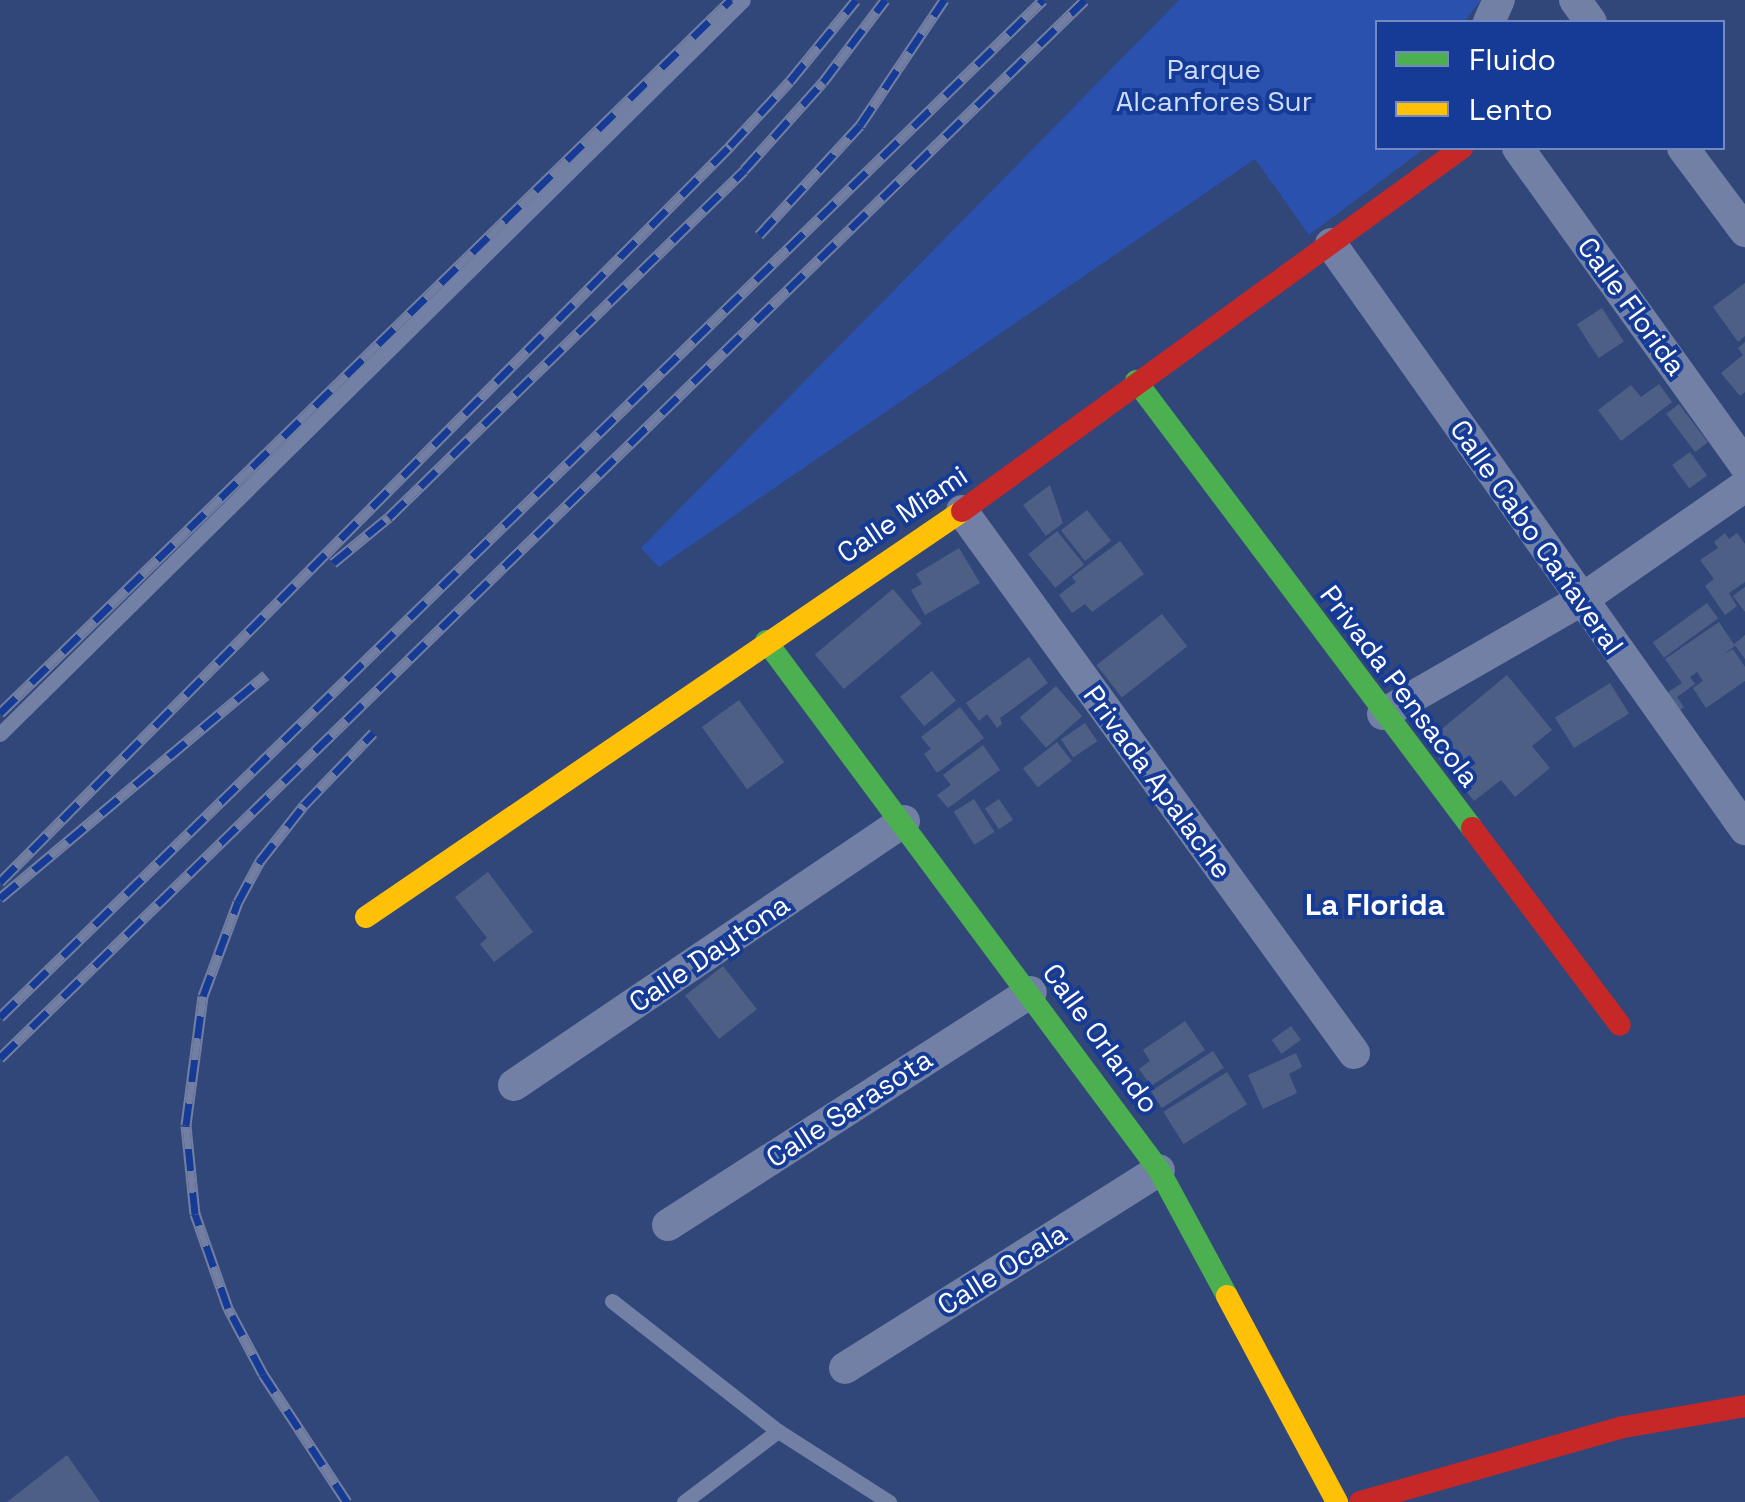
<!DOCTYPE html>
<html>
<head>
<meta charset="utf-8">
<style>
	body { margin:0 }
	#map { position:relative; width:1745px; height:1502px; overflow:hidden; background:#324779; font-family:"Space Grotesk",sans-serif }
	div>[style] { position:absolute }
	.green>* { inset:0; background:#2951ad }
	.building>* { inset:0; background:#4e5f86; transform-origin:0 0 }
	.lane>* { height:15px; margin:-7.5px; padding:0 7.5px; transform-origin:7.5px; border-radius:7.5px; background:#7180a4 }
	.street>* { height:32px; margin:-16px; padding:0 16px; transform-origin:16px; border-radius:16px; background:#7180a4 }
	.fast>* { height:22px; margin:-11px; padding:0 11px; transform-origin:11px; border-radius:11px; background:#4caf50 }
	.slow>* { height:22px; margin:-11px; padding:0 11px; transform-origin:11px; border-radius:11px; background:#ffc107 }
	.jam>* { height:22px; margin:-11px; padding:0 11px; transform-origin:11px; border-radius:11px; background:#c62828 }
	.rail>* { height:11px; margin-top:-5.5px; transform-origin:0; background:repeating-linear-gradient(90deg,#153b96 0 22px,#727fa3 0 44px); box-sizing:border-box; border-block:2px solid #727fa3 }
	span { translate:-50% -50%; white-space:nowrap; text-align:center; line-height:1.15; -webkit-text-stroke:8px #153b96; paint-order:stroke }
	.park-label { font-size:28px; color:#cddcfc }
	.street-label { font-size:28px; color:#fff }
	.neighbourhood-label { font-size:30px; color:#fff; font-weight:700 }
	.legend { position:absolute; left:1375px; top:20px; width:350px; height:130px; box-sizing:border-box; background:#153b96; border:2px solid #7389c0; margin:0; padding:12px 18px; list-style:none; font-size:30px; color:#fff }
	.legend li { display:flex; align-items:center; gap:20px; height:50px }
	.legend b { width:50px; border:2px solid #7389c0 }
</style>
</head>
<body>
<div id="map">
	<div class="green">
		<div style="clip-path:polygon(1179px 0,1481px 0,1464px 22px,1378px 22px,1378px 148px,1425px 148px,1309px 235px,1255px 159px,659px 567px,641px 548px)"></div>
	</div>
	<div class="building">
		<div style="clip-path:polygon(1745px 283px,1745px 336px,1738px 342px,1713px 307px)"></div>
		<div style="left:1602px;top:308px;width:40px;height:30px;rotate:57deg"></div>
		<div style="clip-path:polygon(1745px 342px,1745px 392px,1740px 396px,1721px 373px,1743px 355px,1738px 348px)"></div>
		<div style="clip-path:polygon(1659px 384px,1672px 402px,1621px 441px,1598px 410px,1631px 385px,1641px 397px)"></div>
		<div style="left:1679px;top:404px;width:48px;height:16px;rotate:53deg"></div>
		<div style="left:1690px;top:452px;width:29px;height:22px;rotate:54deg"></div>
		<div style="clip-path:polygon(1050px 485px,1063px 523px,1046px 536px,1023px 505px)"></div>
		<div style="left:1087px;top:510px;width:39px;height:33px;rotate:52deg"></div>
		<div style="left:1057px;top:531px;width:43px;height:37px;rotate:51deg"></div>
		<div style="clip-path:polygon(1725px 533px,1729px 539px,1737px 533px,1745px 544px,1745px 582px,1729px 593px,1737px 606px,1725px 615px,1705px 586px,1714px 579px,1700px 560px,1718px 548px,1714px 542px)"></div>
		<div style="clip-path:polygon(1120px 541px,1144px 574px,1092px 612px,1085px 604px,1072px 613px,1059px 595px,1076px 582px,1072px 577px)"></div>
		<div style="clip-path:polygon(959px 548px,980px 583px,925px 615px,911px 590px,922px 584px,916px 574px)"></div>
		<div style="clip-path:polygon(1745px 587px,1745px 612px,1733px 596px)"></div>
		<div style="left:893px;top:589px;width:45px;height:102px;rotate:50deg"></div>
		<div style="left:1707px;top:603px;width:19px;height:67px;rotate:54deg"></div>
		<div style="left:1162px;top:614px;width:41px;height:83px;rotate:52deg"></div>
		<div style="clip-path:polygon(1719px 622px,1735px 646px,1722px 655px,1733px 649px,1745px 667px,1745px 681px,1706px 708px,1693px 688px,1703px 681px,1697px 672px,1690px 677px,1695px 684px,1677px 697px,1684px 707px,1672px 716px,1659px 698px,1682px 683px,1665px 659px)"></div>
		<div style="clip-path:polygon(1745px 635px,1745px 659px,1734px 644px)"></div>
		<div style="clip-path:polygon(1029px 657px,1048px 683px,1000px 718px,1002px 724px,997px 728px,987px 714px,979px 721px,966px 703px)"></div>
		<div style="left:932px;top:671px;width:38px;height:41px;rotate:51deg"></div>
		<div style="clip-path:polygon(1507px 675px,1552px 730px,1532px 746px,1550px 768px,1515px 797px,1501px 780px,1474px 801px,1431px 749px,1437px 733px)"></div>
		<div style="left:1610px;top:683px;width:36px;height:65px;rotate:58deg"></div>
		<div style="left:1056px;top:686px;width:40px;height:48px;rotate:49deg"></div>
		<div style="left:739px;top:700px;width:77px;height:46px;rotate:54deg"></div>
		<div style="clip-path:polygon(960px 707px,984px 738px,937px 773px,924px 754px,931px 749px,921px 737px)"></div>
		<div style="left:1085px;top:723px;width:22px;height:29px;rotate:56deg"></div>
		<div style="left:1057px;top:742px;width:24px;height:43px;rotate:52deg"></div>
		<div style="clip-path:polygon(983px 745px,1000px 770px,948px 808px,937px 795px,951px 785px,943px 775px)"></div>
		<div style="left:974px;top:799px;width:39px;height:24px;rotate:58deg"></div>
		<div style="left:999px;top:799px;width:25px;height:17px;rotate:56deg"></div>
		<div style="clip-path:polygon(488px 872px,533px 932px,494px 962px,480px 944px,487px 938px,455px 897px)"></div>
		<div style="left:723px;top:966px;width:55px;height:48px;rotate:52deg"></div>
		<div style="clip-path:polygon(1185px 1021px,1205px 1050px,1151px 1086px,1139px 1069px,1150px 1061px,1143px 1050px)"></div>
		<div style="left:1291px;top:1026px;width:17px;height:24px;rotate:54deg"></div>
		<div style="left:1213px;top:1051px;width:20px;height:74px;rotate:57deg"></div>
		<div style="clip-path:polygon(1296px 1053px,1302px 1067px,1289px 1074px,1297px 1093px,1263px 1109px,1248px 1075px)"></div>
		<div style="left:1227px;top:1072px;width:38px;height:75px;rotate:58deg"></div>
		<div style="clip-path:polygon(67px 1455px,100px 1502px,7px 1502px)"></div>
	</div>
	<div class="lane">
		<div style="left:0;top:734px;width:1044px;rotate:-44.65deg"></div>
		<div style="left:612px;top:1301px;width:211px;rotate:38.1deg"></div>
		<div style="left:778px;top:1431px;width:132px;rotate:32.6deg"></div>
		<div style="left:684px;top:1502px;width:118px;rotate:-37.1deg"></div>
	</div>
	<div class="street">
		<div style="left:1575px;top:0;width:27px;rotate:54deg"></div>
		<div style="left:1489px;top:22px;width:24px;rotate:-66deg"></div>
		<div style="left:1518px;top:148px;width:390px;rotate:54.4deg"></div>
		<div style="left:1683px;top:148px;width:104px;rotate:53.2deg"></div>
		<div style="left:1331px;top:244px;width:717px;rotate:54.71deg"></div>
		<div style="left:962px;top:511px;width:669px;rotate:54.12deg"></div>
		<div style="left:1383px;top:714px;width:228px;rotate:-29.9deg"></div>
		<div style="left:1581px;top:600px;width:200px;rotate:-34.8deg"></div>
		<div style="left:514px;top:1085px;width:471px;rotate:-34.1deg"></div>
		<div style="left:668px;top:1225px;width:431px;rotate:-32.7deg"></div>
		<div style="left:845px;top:1368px;width:371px;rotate:-32.2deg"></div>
	</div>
	<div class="fast">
		<div style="left:1136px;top:381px;width:559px;rotate:53.07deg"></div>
		<div style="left:766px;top:641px;width:659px;rotate:53.39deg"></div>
		<div style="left:1159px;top:1170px;width:143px;rotate:61.6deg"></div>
	</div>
	<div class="slow">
		<div style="left:366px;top:917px;width:721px;rotate:-34.26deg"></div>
		<div style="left:1227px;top:1296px;width:234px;rotate:61.9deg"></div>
	</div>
	<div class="jam">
		<div style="left:962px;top:511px;width:618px;rotate:-35.98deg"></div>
		<div style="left:1472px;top:828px;width:246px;rotate:53.1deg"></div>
		<div style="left:1360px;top:1502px;width:274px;rotate:-15.9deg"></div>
		<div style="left:1624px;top:1427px;width:123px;rotate:-9.8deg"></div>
	</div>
	<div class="rail">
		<div style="left:759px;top:235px;width:149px;rotate:-47.4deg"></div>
		<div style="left:860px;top:125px;width:151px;rotate:-56.1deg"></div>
		<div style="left:333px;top:563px;width:72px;rotate:-39.4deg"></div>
		<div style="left:389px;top:517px;width:496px;rotate:-44.3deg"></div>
		<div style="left:744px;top:170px;width:118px;rotate:-48.1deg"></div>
		<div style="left:823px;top:82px;width:103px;rotate:-52.9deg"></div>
		<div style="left:0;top:713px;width:1021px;rotate:-44.29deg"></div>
		<div style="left:0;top:882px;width:1037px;rotate:-45.23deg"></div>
		<div style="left:730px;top:146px;width:88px;rotate:-47.3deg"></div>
		<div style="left:790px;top:81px;width:104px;rotate:-50.8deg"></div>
		<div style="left:0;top:898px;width:347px;rotate:-40deg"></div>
		<div style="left:0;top:1017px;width:1457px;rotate:-44.28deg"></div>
		<div style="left:0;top:1058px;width:1515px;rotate:-44.28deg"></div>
		<div style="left:347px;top:1502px;width:153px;rotate:-123.3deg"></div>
		<div style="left:263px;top:1374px;width:75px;rotate:-117.9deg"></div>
		<div style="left:228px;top:1308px;width:100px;rotate:-109.3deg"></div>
		<div style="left:195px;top:1214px;width:89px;rotate:-95.8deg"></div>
		<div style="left:186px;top:1125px;width:130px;rotate:-82.5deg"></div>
		<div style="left:203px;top:996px;width:100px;rotate:-69.6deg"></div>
		<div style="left:238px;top:902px;width:47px;rotate:-61.8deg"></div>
		<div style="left:260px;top:861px;width:71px;rotate:-51.8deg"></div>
		<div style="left:304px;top:805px;width:100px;rotate:-46.2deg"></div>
	</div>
	<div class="park-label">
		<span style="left:1214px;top:85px">Parque<br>Alcanfores Sur</span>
	</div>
	<div class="street-label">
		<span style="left:1632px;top:306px;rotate:54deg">Calle Florida</span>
		<span style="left:902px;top:514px;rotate:-34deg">Calle Miami</span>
		<span style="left:1537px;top:537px;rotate:55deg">Calle Cabo Cañaveral</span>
		<span style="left:1400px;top:686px;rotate:53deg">Privada Pensacola</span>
		<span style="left:1158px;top:782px;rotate:54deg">Privada Apalache</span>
		<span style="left:709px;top:953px;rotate:-34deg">Calle Daytona</span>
		<span style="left:1101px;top:1038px;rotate:54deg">Calle Orlando</span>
		<span style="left:849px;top:1108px;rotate:-33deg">Calle Sarasota</span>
		<span style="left:1002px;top:1269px;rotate:-32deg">Calle Ocala</span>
	</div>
	<div class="neighbourhood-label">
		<span style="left:1375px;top:905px">La Florida</span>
	</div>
	<ul class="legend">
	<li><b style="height:12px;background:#4caf50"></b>Fluido</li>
	<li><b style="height:12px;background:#ffc107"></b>Lento</li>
	</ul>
</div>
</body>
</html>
